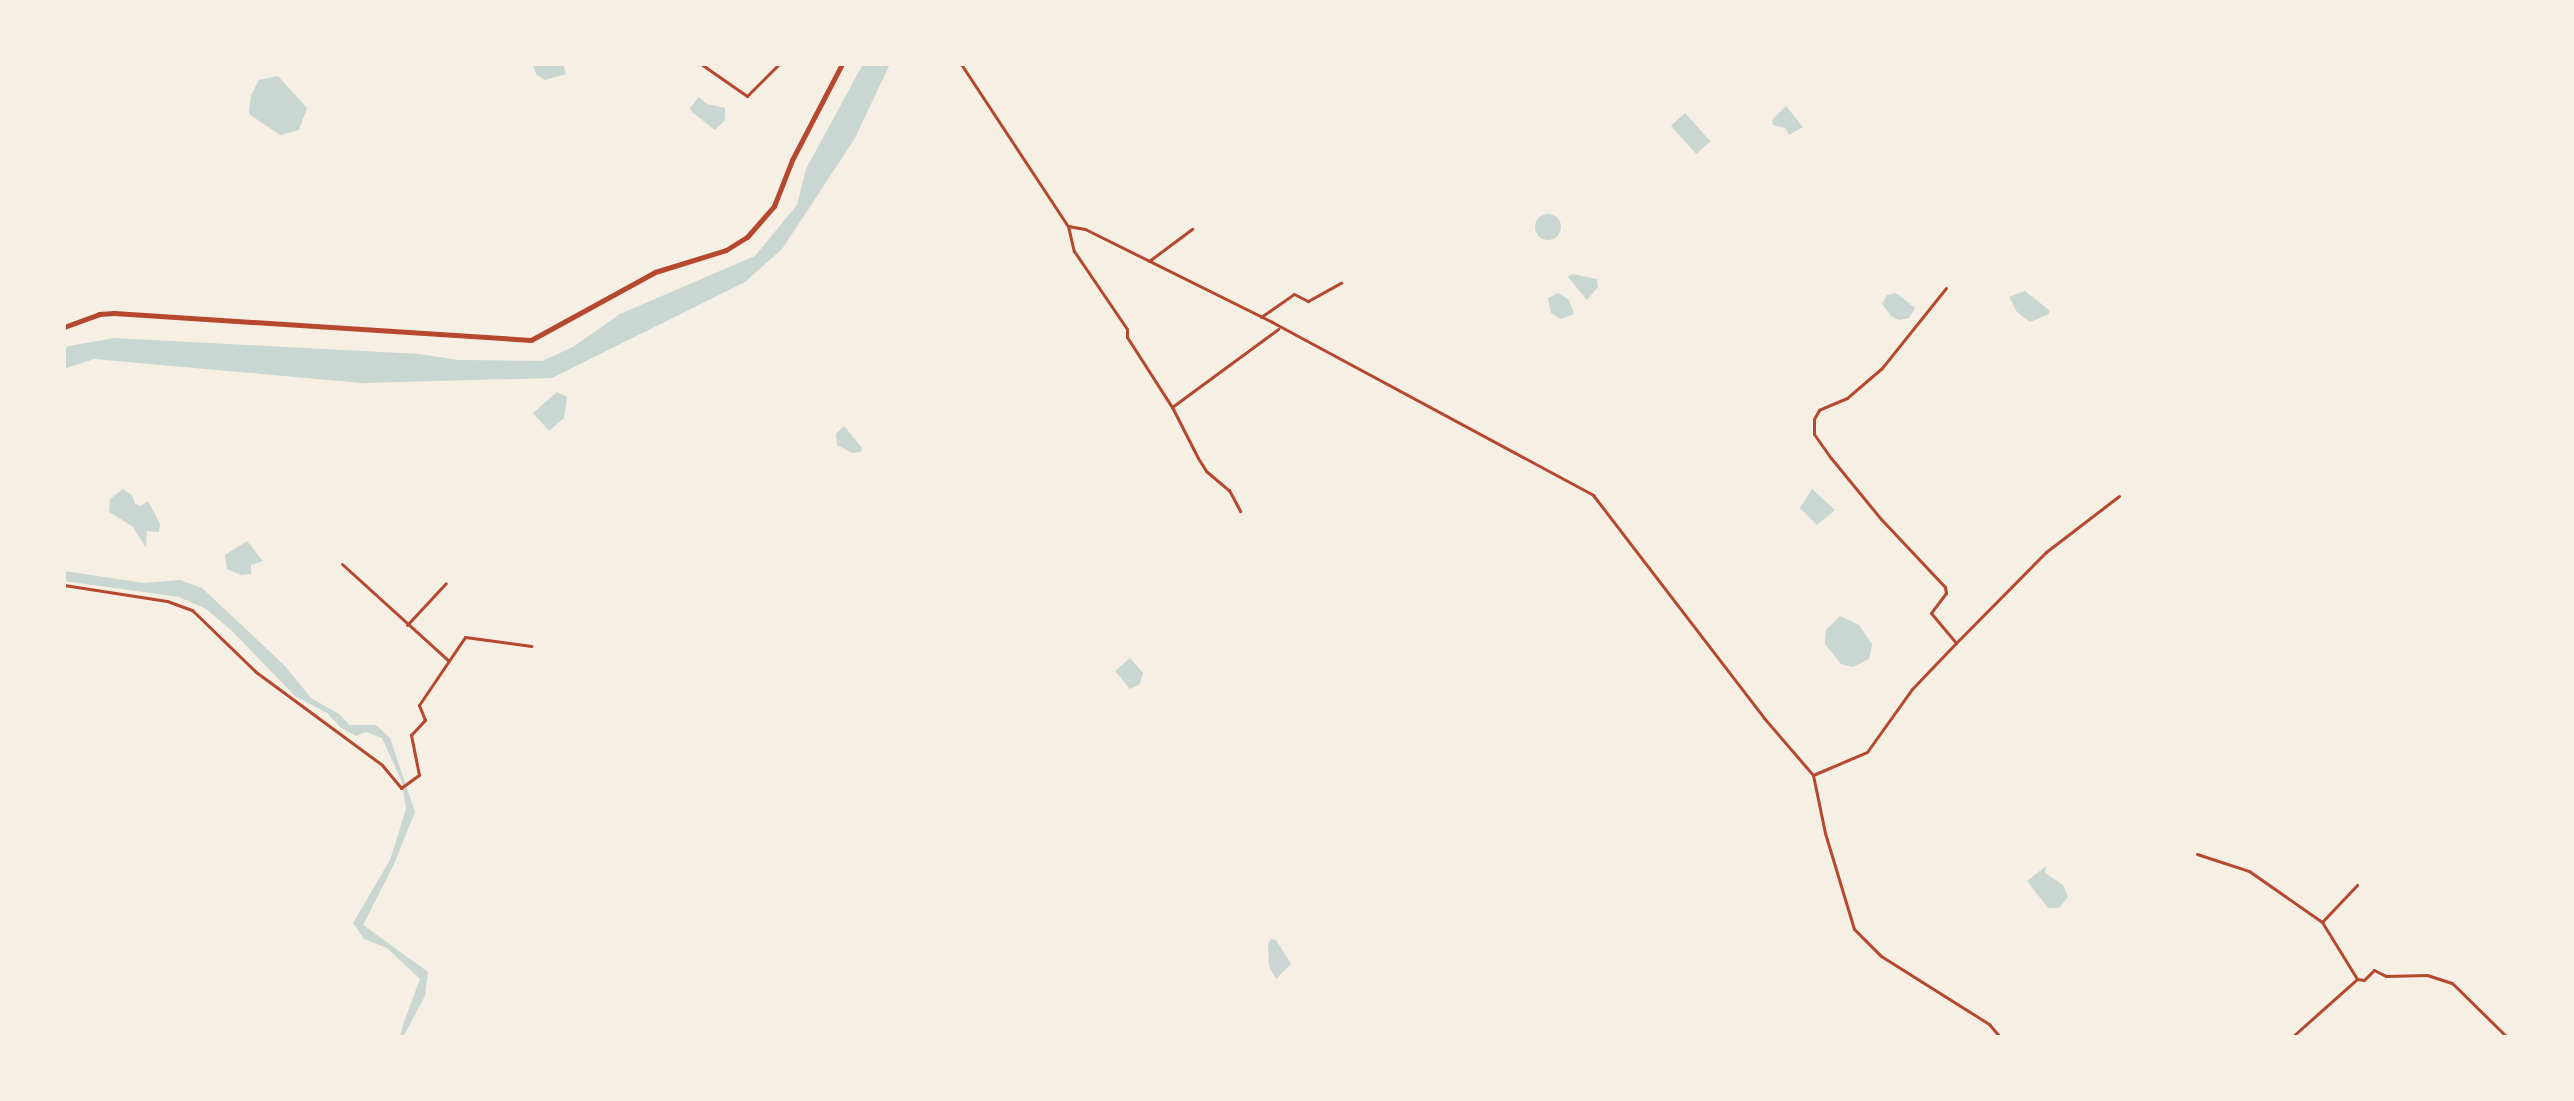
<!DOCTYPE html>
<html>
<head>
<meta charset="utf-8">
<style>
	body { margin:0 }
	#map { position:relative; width:2574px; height:1101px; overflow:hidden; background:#f6efe4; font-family:"Nunito Sans",sans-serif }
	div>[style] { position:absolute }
	.water>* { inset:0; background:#c9d6d2; transform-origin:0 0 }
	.round { border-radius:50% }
	.minor>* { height:3px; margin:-1.5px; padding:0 1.5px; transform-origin:1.5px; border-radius:1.5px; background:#b5482f }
	.secondary>* { height:5px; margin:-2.5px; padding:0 2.5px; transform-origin:2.5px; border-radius:2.5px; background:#b5482f }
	span { translate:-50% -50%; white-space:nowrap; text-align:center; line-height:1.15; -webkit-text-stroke:8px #f6efe4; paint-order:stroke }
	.frame { position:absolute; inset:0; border:66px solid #f6efe4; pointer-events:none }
</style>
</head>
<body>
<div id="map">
	<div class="water">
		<div style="clip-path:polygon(533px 64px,563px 64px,566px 74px,545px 80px,536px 74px)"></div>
		<div style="clip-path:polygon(863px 64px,890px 64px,854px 140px,782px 249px,745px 282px,552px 378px,362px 383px,94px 359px,64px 369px,64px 347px,114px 338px,419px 354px,459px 360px,542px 361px,573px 347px,620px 314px,755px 256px,797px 205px,806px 169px)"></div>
		<div style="clip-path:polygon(278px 76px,307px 108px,299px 130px,280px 135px,249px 114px,251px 95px,259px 80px)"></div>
		<div style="clip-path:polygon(699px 97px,707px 104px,725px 108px,725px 120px,715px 130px,692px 112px,690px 108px)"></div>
		<div style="clip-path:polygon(1786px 106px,1803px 127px,1789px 135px,1785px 128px,1773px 125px,1772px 120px)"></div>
		<div style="left:1685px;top:113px;width:38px;height:19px;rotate:48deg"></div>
		<div class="round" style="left:1535px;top:214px;width:26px;height:26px"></div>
		<div style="clip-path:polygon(1572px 274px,1597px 279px,1598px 287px,1587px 300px,1568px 277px)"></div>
		<div style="clip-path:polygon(2025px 291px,2049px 310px,2049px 314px,2030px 322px,2017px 312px,2009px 297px)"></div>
		<div style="clip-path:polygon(1558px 293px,1569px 300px,1574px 314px,1561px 319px,1551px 313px,1548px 298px)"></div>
		<div style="clip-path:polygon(1896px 293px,1915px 308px,1909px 318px,1899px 320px,1891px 316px,1882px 304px,1887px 295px)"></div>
		<div style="clip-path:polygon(557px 392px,567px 397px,564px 418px,549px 431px,533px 413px)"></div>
		<div style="clip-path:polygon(844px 426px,862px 448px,861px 452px,852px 453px,837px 445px,836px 434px)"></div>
		<div style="clip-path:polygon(123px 489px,132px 495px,135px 504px,141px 506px,148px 501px,160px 524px,159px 532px,147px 531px,146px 547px,132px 526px,109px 512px,110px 499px)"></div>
		<div style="clip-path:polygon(1812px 489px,1835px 510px,1817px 525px,1800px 508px)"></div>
		<div style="clip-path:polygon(247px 541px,263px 561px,251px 565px,251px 574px,241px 575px,227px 569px,225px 555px)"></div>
		<div style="clip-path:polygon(64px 571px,144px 583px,180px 580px,202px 588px,284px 665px,311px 698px,339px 714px,350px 725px,376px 725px,390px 738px,415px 812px,394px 864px,363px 925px,428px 972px,425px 996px,403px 1037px,400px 1037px,404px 1022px,420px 979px,387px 948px,364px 939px,353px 923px,390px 860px,406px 809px,402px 782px,382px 738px,366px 732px,356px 736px,341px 728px,327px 713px,295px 696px,231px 630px,206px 609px,179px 597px,64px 581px)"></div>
		<div style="clip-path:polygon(1840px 616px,1859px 625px,1872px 644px,1869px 659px,1853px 667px,1841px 664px,1825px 644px,1826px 630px)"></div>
		<div style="clip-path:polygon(1130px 658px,1143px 673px,1140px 684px,1130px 689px,1115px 671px)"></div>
		<div style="clip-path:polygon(2046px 866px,2045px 873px,2063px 885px,2068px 897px,2059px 908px,2048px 908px,2027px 881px)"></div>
		<div style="clip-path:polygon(1271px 939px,1276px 940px,1291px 964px,1276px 979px,1269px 966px,1268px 944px)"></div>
	</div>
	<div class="minor">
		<div style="left:701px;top:64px;width:56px;rotate:34.8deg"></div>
		<div style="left:747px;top:96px;width:45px;rotate:-45deg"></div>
		<div style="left:961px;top:64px;width:194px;rotate:56.6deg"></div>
		<div style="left:1068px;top:226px;width:26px;rotate:77deg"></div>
		<div style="left:1074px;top:251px;width:94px;rotate:55.8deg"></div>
		<div style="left:1127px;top:329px;width:8px;rotate:90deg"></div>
		<div style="left:1127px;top:337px;width:83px;rotate:57.3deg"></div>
		<div style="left:1172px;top:407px;width:57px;rotate:63deg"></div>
		<div style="left:1198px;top:458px;width:15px;rotate:58deg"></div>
		<div style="left:1206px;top:471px;width:30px;rotate:40deg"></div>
		<div style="left:1229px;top:490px;width:24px;rotate:62deg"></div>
		<div style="left:1068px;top:226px;width:17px;rotate:10deg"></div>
		<div style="left:1085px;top:229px;width:209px;rotate:26.4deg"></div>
		<div style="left:1272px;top:322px;width:365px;rotate:28.3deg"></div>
		<div style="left:1593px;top:495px;width:281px;rotate:52.5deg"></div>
		<div style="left:1764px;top:718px;width:75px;rotate:49.3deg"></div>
		<div style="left:1813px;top:775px;width:59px;rotate:78.3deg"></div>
		<div style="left:1825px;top:833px;width:100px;rotate:73.2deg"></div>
		<div style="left:1854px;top:929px;width:38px;rotate:45deg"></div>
		<div style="left:1881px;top:956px;width:128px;rotate:32.2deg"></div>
		<div style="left:1989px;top:1024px;width:17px;rotate:50deg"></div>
		<div style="left:1149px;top:261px;width:54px;rotate:-36.7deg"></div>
		<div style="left:1946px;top:288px;width:102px;rotate:128.7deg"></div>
		<div style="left:1882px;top:368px;width:46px;rotate:139.4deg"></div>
		<div style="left:1847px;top:398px;width:30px;rotate:157deg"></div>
		<div style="left:1819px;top:410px;width:10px;rotate:119deg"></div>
		<div style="left:1814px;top:419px;width:15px;rotate:90deg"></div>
		<div style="left:1814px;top:434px;width:29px;rotate:55deg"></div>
		<div style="left:1831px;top:458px;width:79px;rotate:50.7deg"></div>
		<div style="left:1881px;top:519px;width:93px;rotate:46.7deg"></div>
		<div style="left:1945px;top:587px;width:6px;rotate:81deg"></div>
		<div style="left:1946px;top:593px;width:25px;rotate:127deg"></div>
		<div style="left:1931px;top:613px;width:39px;rotate:50deg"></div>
		<div style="left:1956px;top:643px;width:128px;rotate:-45.3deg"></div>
		<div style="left:2046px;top:552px;width:92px;rotate:-37.5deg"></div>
		<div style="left:1261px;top:317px;width:40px;rotate:-34.9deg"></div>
		<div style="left:1294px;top:294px;width:16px;rotate:27deg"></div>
		<div style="left:1308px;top:301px;width:38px;rotate:-29deg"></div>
		<div style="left:1172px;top:407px;width:132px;rotate:-36.3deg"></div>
		<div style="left:342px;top:564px;width:143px;rotate:42.2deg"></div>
		<div style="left:64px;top:585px;width:104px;rotate:8.8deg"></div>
		<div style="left:167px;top:601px;width:27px;rotate:20deg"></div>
		<div style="left:192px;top:610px;width:89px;rotate:44.1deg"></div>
		<div style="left:256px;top:672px;width:157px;rotate:36.4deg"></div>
		<div style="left:382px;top:765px;width:30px;rotate:50deg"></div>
		<div style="left:401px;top:788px;width:22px;rotate:-36deg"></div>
		<div style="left:419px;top:775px;width:41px;rotate:-101.3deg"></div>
		<div style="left:411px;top:735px;width:21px;rotate:-47deg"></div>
		<div style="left:425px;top:720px;width:16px;rotate:-112deg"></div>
		<div style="left:419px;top:705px;width:82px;rotate:-55.9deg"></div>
		<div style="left:465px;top:637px;width:67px;rotate:7.8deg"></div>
		<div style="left:407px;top:625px;width:57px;rotate:-47.1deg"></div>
		<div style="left:1813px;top:775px;width:59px;rotate:-23.1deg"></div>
		<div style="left:1867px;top:752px;width:77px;rotate:-54.5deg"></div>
		<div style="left:1912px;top:689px;width:64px;rotate:-46.3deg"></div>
		<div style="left:2197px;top:854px;width:55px;rotate:18.1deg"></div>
		<div style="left:2249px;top:871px;width:89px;rotate:34.9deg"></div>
		<div style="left:2322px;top:922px;width:67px;rotate:58.4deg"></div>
		<div style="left:2322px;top:922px;width:51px;rotate:-46.6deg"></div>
		<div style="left:2292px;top:1037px;width:87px;rotate:-41.7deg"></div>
		<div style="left:2357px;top:979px;width:7px;rotate:8deg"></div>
		<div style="left:2364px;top:980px;width:14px;rotate:-45deg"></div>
		<div style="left:2374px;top:970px;width:13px;rotate:27deg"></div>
		<div style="left:2386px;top:976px;width:41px;rotate:-1.4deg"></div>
		<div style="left:2427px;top:975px;width:26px;rotate:18deg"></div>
		<div style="left:2452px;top:983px;width:77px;rotate:44.5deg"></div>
	</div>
	<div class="secondary">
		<div style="left:64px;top:327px;width:37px;rotate:-20deg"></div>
		<div style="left:99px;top:314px;width:15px;rotate:-4deg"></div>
		<div style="left:114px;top:313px;width:418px;rotate:3.7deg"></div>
		<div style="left:531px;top:340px;width:141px;rotate:-28.7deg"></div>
		<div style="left:655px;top:272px;width:74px;rotate:-17.2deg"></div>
		<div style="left:726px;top:250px;width:25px;rotate:-32deg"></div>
		<div style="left:747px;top:237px;width:41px;rotate:-48.9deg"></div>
		<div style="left:774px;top:206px;width:49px;rotate:-68.6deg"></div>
		<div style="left:792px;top:160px;width:108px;rotate:-62.5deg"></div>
	</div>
	<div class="frame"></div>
</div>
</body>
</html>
